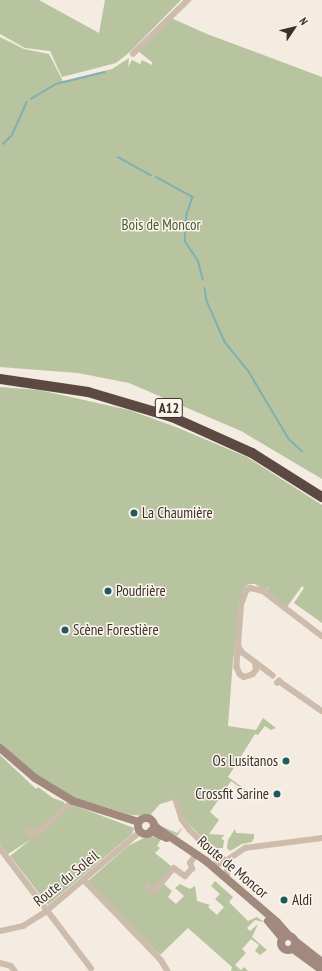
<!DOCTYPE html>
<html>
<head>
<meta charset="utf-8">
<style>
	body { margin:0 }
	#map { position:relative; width:322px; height:971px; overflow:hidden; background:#f4ebe1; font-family:"PT Sans Narrow",sans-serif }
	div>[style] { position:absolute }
	.green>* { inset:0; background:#b8c4a0 }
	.stream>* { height:1.5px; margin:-0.75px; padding:0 0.75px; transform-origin:0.75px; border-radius:0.75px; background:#7fb0b2 }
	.street>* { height:5.5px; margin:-2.75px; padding:0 2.75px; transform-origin:2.75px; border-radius:2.75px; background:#cdbbac }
	.secondary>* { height:8px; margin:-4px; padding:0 4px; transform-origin:4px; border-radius:4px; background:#a18a7d }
	.secondary>.ring { margin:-4px; padding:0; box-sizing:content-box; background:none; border:8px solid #a18a7d; border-radius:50% }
	.highway>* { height:10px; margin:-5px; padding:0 5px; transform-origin:5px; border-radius:5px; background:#5c4a42 }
	.dots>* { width:11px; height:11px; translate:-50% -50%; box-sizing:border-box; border:2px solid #fbf5ee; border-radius:50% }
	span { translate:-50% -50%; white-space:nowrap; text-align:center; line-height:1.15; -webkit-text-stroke:3px #fbf5ee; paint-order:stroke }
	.shield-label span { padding:1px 3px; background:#fbf5ee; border:1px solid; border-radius:3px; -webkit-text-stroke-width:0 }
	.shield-label { font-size:14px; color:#3b302b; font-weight:700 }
	.park-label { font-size:15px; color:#4a5a2e }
	.poi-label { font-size:15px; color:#3b302b }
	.left { translate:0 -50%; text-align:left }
	.right { translate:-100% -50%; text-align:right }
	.street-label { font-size:15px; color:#3b302b }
	.north { position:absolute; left:274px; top:8px; width:40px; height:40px; -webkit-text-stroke:3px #fbf5ee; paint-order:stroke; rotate:55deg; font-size:11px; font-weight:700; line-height:16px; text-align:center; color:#3b302b }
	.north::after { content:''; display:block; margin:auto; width:14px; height:18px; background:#3b302b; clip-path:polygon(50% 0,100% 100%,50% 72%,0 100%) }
</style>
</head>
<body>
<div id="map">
	<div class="green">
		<div style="clip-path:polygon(0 0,39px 0,99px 33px,105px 0,181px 0,130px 52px,116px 63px,62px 77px,50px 51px,25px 48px,0 34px)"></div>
		<div style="clip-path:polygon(171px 18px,207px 34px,322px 77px,322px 479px,241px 431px,129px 383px,78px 373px,0 367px,0 37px,24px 49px,49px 54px,63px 81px,112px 69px,129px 58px,128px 67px,132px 60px,140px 64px,142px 60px,152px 65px,152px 62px,138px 51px)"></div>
		<div style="clip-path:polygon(0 387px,39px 390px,129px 410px,176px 427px,247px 457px,322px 505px,322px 623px,294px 603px,304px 588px,302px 586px,287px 607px,266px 591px,270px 586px,265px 591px,255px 584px,249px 584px,243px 589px,233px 660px,228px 726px,256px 730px,263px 718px,276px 728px,271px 730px,265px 726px,258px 735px,255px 734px,228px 777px,249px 792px,241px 792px,242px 789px,231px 781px,210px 812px,219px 820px,209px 834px,224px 835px,221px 839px,224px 840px,223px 848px,219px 848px,217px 853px,184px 819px,177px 799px,160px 804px,151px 814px,161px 826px,177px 833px,184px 826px,177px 836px,158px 824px,150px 816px,131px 815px,75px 798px,37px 775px,0 744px)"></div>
		<div style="clip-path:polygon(0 755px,36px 789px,38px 787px,53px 798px,64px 802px,67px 808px,73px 805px,134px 828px,132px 834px,48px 905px,10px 856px,30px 840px,8px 854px,0 844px)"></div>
		<div style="clip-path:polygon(235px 829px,236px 833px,254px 834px,254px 838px,252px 842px,242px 844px,230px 851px,227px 848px,228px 840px)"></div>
		<div style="clip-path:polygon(148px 836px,161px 839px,157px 846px,160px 848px,155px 853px,171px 866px,171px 876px,164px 884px,172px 891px,168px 897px,176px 904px,184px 896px,175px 888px,180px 884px,190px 889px,195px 886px,197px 901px,210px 905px,208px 907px,217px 915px,224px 907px,215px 899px,220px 894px,211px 886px,215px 881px,233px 897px,229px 902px,248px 921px,257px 917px,264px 922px,255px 920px,247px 928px,250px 931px,258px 924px,252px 937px,267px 950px,260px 955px,255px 951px,259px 945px,251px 939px,242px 949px,246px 953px,235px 965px,241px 970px,244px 967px,248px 971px,231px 971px,232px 967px,188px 928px,160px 955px,88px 881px,128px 846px)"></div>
	</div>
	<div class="stream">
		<div style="left:31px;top:99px;width:29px;rotate:-31deg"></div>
		<div style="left:56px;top:84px;width:50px;rotate:-13.8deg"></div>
		<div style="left:3px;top:144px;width:13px;rotate:-45deg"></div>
		<div style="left:12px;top:135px;width:36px;rotate:-66deg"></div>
		<div style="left:118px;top:157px;width:38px;rotate:29deg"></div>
		<div style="left:156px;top:177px;width:42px;rotate:28.4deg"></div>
		<div style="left:193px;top:197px;width:18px;rotate:109deg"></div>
		<div style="left:187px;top:214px;width:27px;rotate:94deg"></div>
		<div style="left:185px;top:241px;width:23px;rotate:56deg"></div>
		<div style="left:198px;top:260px;width:20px;rotate:75deg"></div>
		<div style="left:205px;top:288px;width:13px;rotate:81deg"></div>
		<div style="left:207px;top:301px;width:45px;rotate:66.3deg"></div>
		<div style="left:225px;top:342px;width:36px;rotate:51deg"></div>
		<div style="left:248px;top:370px;width:80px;rotate:59.3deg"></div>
		<div style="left:289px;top:439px;width:18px;rotate:43deg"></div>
	</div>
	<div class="street">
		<div style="left:133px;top:54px;width:77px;rotate:-44.5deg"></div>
		<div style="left:238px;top:646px;width:21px;rotate:93deg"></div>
		<div style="left:237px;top:667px;width:8px;rotate:67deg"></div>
		<div style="left:240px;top:674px;width:5px;rotate:37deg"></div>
		<div style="left:244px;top:677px;width:9px;rotate:-18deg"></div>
		<div style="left:253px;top:674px;width:5px;rotate:-53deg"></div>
		<div style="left:256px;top:670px;width:7px;rotate:-98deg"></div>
		<div style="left:273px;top:676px;width:39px;rotate:-143deg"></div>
		<div style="left:242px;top:653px;width:8px;rotate:-120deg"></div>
		<div style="left:238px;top:646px;width:41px;rotate:-85.8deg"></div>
		<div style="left:241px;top:605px;width:15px;rotate:-70deg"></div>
		<div style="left:246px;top:591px;width:5px;rotate:-37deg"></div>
		<div style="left:250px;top:588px;width:13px;rotate:13deg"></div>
		<div style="left:263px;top:591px;width:74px;rotate:37.3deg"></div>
		<div style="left:277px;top:683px;width:3px;rotate:-45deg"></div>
		<div style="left:279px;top:681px;width:52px;rotate:34.9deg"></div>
		<div style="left:176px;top:800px;width:20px;rotate:72deg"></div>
		<div style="left:182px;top:819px;width:14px;rotate:54deg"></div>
		<div style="left:190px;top:830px;width:33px;rotate:45deg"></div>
		<div style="left:213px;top:853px;width:16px;rotate:30deg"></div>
		<div style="left:28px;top:831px;width:6px;rotate:51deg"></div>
		<div style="left:32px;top:836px;width:16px;rotate:-35deg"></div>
		<div style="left:45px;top:827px;width:38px;rotate:-43deg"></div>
		<div style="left:0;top:848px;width:151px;rotate:52.8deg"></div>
		<div style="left:211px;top:865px;width:12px;rotate:-9deg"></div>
		<div style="left:223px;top:863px;width:27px;rotate:-34deg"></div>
		<div style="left:245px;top:848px;width:78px;rotate:-7.4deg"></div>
		<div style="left:227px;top:878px;width:17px;rotate:-90deg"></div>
		<div style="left:84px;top:880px;width:111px;rotate:46.1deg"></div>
		<div style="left:161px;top:960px;width:13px;rotate:58deg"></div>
		<div style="left:148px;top:885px;width:8px;rotate:45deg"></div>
		<div style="left:154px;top:891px;width:30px;rotate:-49deg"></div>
		<div style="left:174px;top:868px;width:14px;rotate:36deg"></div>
		<div style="left:185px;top:876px;width:10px;rotate:-45deg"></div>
		<div style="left:192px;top:869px;width:6px;rotate:-108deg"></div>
		<div style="left:190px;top:863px;width:9px;rotate:-54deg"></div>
		<div style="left:0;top:931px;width:24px;rotate:-12deg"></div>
		<div style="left:23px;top:926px;width:25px;rotate:-32deg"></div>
		<div style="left:44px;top:913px;width:127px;rotate:-40.2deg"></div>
		<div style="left:0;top:963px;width:11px;rotate:15deg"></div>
		<div style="left:11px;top:966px;width:6px;rotate:51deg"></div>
	</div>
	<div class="secondary">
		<div style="left:0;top:748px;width:46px;rotate:40.6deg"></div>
		<div style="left:35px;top:778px;width:44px;rotate:31.2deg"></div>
		<div style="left:73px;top:801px;width:69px;rotate:17.7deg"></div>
		<div class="ring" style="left:138px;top:818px;width:8px;height:8px"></div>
		<div style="left:154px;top:826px;width:63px;rotate:33.9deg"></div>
		<div style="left:206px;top:861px;width:94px;rotate:40.7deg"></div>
		<div style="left:277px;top:922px;width:18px;rotate:49deg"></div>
		<div style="left:151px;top:831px;width:17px;rotate:24deg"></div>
		<div style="left:268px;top:921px;width:23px;rotate:50deg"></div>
		<div class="ring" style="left:281px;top:936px;width:6px;height:6px"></div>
		<div style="left:295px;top:941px;width:34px;rotate:38deg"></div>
		<div style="left:293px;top:949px;width:36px;rotate:36deg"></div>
	</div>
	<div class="highway">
		<div style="left:0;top:379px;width:89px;rotate:8.4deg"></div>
		<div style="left:88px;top:392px;width:88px;rotate:16.6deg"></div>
		<div style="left:172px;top:417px;width:88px;rotate:24.2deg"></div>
		<div style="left:252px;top:453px;width:83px;rotate:32.2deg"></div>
	</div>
	<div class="dots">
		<div style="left:134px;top:513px;background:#1f5a5e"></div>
		<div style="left:108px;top:591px;background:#1f5a5e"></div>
		<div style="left:65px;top:630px;background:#1f5a5e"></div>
		<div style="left:286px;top:761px;background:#1f5a5e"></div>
		<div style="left:277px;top:794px;background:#1f5a5e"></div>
		<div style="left:284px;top:900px;background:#1f5a5e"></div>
	</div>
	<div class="shield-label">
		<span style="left:169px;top:408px">A12</span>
	</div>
	<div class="park-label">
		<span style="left:161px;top:225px">Bois de Moncor</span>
	</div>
	<div class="poi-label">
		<span class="left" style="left:142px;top:513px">La Chaumière</span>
		<span class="left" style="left:116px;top:591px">Poudrière</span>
		<span class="left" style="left:73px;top:630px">Scène Forestière</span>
		<span class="right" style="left:278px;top:761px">Os Lusitanos</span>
		<span class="right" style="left:269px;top:794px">Crossfit Sarine</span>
		<span class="left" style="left:292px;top:900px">Aldi</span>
	</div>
	<div class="street-label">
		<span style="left:233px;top:867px;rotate:40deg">Route de Moncor</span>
		<span style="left:66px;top:878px;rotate:-39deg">Route du Soleil</span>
	</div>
	<div class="north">N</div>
</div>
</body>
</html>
